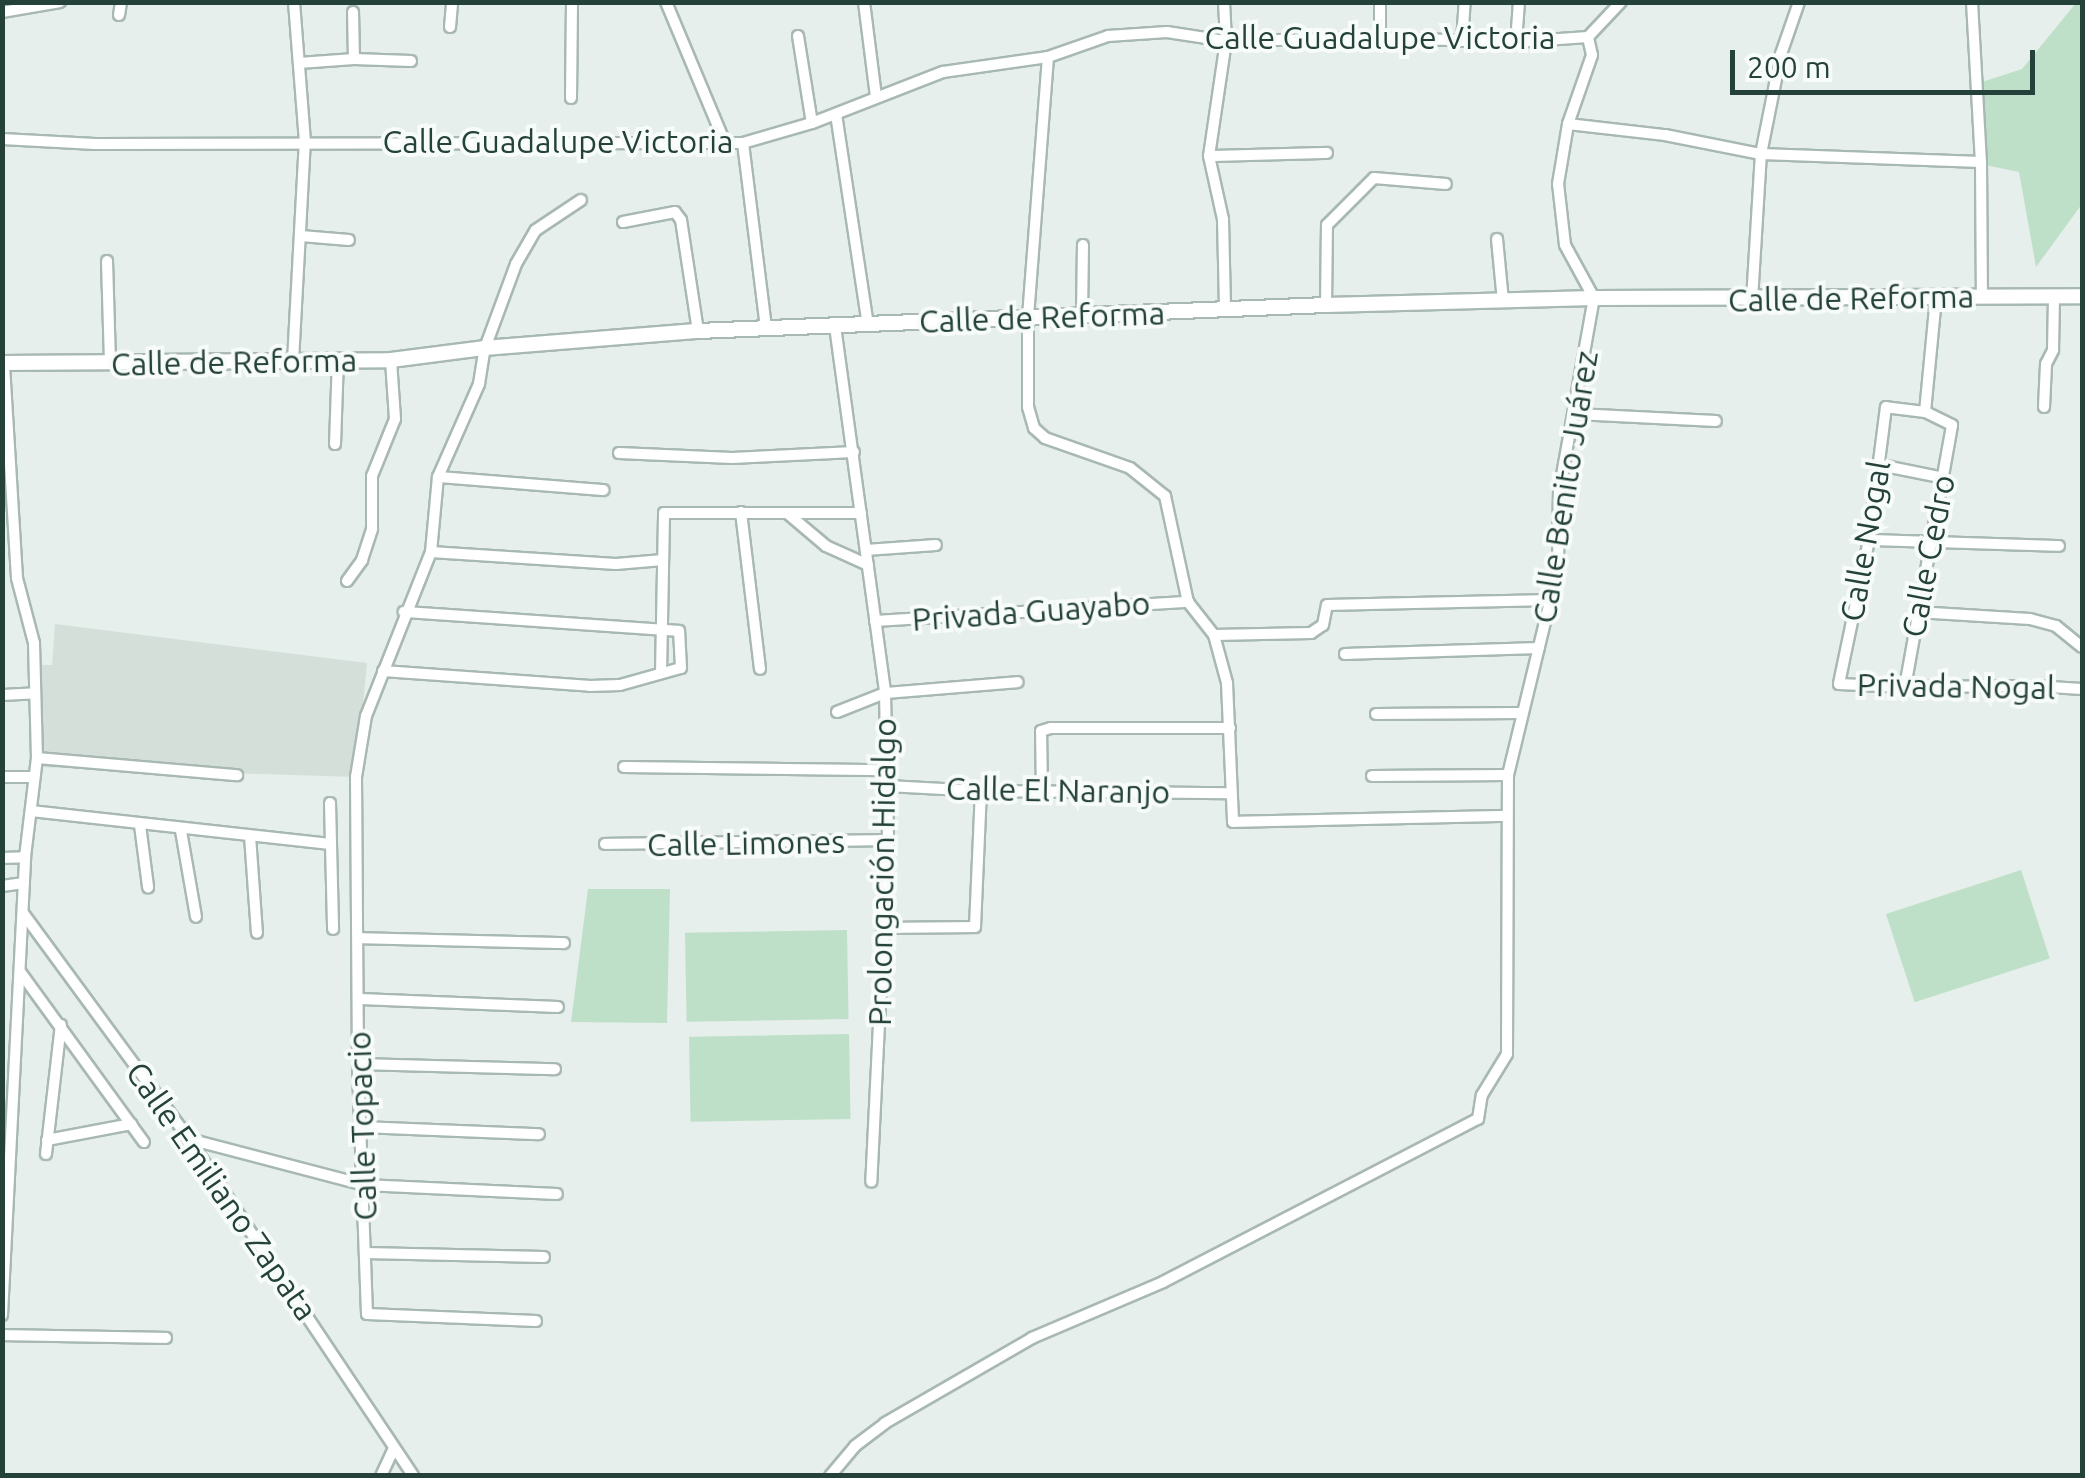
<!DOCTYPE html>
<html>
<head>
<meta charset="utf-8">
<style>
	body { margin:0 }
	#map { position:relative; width:2085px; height:1478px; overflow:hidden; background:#e6efeb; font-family:Ubuntu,sans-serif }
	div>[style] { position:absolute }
	.built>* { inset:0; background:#d4dfda }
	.green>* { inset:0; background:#bfe0c8; transform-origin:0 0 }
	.roads { filter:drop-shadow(2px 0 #a8b8b2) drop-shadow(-2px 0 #a8b8b2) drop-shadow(0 2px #a8b8b2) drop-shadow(0 -2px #a8b8b2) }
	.street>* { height:10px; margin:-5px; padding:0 5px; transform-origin:5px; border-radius:5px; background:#fff }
	.secondary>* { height:14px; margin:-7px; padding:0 7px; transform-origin:7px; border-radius:7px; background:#fff }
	span { translate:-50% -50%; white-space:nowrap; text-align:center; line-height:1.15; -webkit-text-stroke:8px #f7fbf9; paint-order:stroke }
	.street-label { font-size:32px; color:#24423a }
	.frame { position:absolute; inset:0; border:5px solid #24423a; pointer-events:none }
	.scale { position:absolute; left:1730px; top:50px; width:305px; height:45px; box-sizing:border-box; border:5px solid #24423a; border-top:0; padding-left:12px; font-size:30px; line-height:35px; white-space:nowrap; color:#24423a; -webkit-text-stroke:8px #f7fbf9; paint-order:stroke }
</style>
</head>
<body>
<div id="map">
	<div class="built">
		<div style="clip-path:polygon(55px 624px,367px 663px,356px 777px,35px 767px,39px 665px,52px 665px)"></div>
	</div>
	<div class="green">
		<div style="clip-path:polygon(2076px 3px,2082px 3px,2082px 204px,2036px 267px,2019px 172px,1985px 165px,1979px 83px,2022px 69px)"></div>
		<div style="left:2021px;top:870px;width:93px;height:142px;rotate:72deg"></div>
		<div style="clip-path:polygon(588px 889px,670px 889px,667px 1023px,571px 1022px)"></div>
		<div style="left:847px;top:930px;width:89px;height:162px;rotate:89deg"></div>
		<div style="left:849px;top:1034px;width:85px;height:160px;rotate:89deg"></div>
	</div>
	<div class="roads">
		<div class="street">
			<div style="left:666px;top:2px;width:153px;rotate:67.3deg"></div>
			<div style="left:864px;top:2px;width:96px;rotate:82.8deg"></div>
			<div style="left:1224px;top:2px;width:39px;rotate:87deg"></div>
			<div style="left:1226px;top:41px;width:116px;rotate:98.4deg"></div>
			<div style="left:1209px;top:156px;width:65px;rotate:77.5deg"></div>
			<div style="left:1223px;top:219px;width:90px;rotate:88.7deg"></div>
			<div style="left:1380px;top:2px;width:36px;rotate:90deg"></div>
			<div style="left:1972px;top:2px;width:160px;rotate:86.8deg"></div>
			<div style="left:1981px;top:162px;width:134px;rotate:89.6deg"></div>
			<div style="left:2px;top:12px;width:59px;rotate:-9.8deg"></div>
			<div style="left:119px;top:15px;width:13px;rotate:-81deg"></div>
			<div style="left:450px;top:27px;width:25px;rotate:-85deg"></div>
			<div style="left:798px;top:36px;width:88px;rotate:80.9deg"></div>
			<div style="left:1462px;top:41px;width:39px;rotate:-86deg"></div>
			<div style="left:1516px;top:42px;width:40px;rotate:-85.7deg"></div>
			<div style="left:1048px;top:57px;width:261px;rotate:94.4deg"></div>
			<div style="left:1028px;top:317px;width:90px;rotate:90deg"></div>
			<div style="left:1028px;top:407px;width:22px;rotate:74deg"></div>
			<div style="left:1034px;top:428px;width:15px;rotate:42deg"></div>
			<div style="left:1045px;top:438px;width:90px;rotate:19.4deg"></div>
			<div style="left:1130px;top:468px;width:45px;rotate:38.7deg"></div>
			<div style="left:1165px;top:496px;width:108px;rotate:77.8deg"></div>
			<div style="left:1188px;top:602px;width:42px;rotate:51.8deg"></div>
			<div style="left:1214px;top:635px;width:50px;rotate:74.8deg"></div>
			<div style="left:1227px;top:683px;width:139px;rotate:87.5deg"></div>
			<div style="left:1233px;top:822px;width:272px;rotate:-1.3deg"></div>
			<div style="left:354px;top:59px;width:57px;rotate:2deg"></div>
			<div style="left:299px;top:63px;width:55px;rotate:-4.2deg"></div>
			<div style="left:354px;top:59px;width:47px;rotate:-91.2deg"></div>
			<div style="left:571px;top:98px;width:96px;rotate:-89.4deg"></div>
			<div style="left:836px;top:114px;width:213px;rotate:81.4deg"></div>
			<div style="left:1568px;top:124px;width:98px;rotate:6.5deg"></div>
			<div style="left:1665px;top:135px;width:98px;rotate:11.2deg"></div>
			<div style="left:1761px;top:154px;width:220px;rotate:2.1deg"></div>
			<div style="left:2px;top:139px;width:93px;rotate:3.1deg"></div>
			<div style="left:95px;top:144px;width:648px;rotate:-0.09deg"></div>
			<div style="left:743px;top:143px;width:72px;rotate:-16.2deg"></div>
			<div style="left:812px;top:123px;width:141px;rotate:-21.3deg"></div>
			<div style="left:943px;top:72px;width:106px;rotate:-8.1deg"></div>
			<div style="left:1048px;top:57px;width:64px;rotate:-19.3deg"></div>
			<div style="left:1108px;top:36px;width:59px;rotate:-3.9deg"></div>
			<div style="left:1167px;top:32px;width:60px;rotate:8.7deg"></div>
			<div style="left:1226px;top:41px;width:154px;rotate:-1.1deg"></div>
			<div style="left:1380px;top:38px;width:136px;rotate:1.7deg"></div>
			<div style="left:1516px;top:42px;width:72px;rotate:-4deg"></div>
			<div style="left:1588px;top:37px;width:48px;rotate:-46.7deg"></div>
			<div style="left:743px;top:143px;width:186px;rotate:82.9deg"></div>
			<div style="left:1209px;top:156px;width:118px;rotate:-1.5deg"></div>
			<div style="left:623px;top:222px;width:53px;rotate:-10.9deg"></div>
			<div style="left:675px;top:212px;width:10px;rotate:53deg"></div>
			<div style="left:681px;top:220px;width:112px;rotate:81.3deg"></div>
			<div style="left:301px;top:236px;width:48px;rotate:4.8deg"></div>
			<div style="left:1497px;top:239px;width:62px;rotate:84.5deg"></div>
			<div style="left:107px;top:261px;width:103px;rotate:88.3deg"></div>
			<div style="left:1752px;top:300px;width:146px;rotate:-86.5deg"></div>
			<div style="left:1761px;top:154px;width:102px;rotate:-78.7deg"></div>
			<div style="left:1781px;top:54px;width:55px;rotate:-70.9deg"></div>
			<div style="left:1326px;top:305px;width:80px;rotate:-89.3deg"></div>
			<div style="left:1327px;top:225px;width:66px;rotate:-45deg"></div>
			<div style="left:1374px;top:178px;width:72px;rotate:4.8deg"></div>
			<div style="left:1082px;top:315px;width:70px;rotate:-89.2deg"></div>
			<div style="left:835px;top:326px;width:370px;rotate:82.2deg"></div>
			<div style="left:885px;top:693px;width:147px;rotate:88.8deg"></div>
			<div style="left:888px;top:840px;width:342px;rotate:92.8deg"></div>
			<div style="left:293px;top:361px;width:219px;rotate:-86.9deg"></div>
			<div style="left:305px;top:142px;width:140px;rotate:-94.5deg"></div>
			<div style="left:2044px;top:407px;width:43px;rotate:-87.3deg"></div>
			<div style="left:2046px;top:364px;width:16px;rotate:-63deg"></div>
			<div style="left:2053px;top:350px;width:54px;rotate:-88.9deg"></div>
			<div style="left:1925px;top:412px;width:116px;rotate:-84.5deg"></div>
			<div style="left:1576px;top:414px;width:140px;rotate:2.9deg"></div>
			<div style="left:335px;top:444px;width:85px;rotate:-88deg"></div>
			<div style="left:619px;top:453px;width:113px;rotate:2.5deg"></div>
			<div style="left:732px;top:458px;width:122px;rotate:-2.8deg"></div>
			<div style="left:1880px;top:465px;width:65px;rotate:11.5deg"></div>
			<div style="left:438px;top:477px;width:166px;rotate:4.5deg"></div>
			<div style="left:741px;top:512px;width:158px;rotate:83.1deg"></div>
			<div style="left:787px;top:513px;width:51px;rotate:40.2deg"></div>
			<div style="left:826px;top:546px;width:46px;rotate:24.3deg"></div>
			<div style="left:1869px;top:540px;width:190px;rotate:1.8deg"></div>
			<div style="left:866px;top:550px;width:70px;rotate:-4.1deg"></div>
			<div style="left:431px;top:552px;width:185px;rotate:3.7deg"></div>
			<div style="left:616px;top:564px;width:47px;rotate:-4.9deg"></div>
			<div style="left:347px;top:581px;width:26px;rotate:-54deg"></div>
			<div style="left:362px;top:560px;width:33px;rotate:-72deg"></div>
			<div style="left:372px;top:529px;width:53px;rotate:-90deg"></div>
			<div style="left:372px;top:476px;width:61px;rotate:-68deg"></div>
			<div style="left:395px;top:419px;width:59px;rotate:-93.9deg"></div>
			<div style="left:1917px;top:612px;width:113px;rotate:3.5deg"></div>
			<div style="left:2030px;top:619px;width:27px;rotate:15deg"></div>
			<div style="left:2056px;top:626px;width:33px;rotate:39deg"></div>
			<div style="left:875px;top:621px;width:314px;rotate:-3.5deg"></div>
			<div style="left:1214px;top:635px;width:97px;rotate:-1.2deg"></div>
			<div style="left:1311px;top:633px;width:14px;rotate:-34deg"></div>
			<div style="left:1323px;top:625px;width:20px;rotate:-79deg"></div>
			<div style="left:1327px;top:605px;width:225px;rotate:-1.3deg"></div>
			<div style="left:1345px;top:654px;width:194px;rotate:-1.8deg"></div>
			<div style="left:383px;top:671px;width:208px;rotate:4.1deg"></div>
			<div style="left:590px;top:686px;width:30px;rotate:-2deg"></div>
			<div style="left:620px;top:685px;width:63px;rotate:-15.6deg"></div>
			<div style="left:681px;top:668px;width:37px;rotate:-93deg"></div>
			<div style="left:679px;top:631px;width:276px;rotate:-176deg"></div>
			<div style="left:661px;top:673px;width:160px;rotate:-88.9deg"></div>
			<div style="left:664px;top:513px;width:197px"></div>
			<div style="left:1905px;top:687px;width:266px;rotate:-79.8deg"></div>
			<div style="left:1952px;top:425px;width:30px;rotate:-154deg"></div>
			<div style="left:1925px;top:412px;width:39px;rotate:-173deg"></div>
			<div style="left:1886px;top:407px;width:134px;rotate:97.3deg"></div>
			<div style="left:1869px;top:540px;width:147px;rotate:101.8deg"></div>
			<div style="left:1839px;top:684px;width:66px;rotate:2.6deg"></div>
			<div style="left:1905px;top:687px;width:129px;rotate:-0.4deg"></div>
			<div style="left:2034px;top:686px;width:48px;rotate:3.6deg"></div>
			<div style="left:2px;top:695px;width:33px;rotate:-3deg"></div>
			<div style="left:837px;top:712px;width:52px;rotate:-21.6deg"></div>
			<div style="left:885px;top:693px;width:133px;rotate:-4.7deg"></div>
			<div style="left:1376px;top:714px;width:143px;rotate:-0.4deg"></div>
			<div style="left:37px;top:758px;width:201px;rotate:4.9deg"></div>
			<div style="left:624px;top:767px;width:264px;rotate:0.7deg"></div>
			<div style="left:1372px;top:776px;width:136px;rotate:-0.4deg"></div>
			<div style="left:2px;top:777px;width:32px"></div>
			<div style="left:887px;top:786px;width:94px;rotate:3deg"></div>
			<div style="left:981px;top:791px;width:249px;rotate:0.5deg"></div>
			<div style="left:1042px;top:792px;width:61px;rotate:-90.9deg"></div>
			<div style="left:1041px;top:731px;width:10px;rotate:-17deg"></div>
			<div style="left:1051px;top:728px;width:179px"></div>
			<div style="left:330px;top:803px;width:126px;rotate:88.6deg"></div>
			<div style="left:31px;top:811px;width:301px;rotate:6.3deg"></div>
			<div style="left:140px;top:825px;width:63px;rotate:82.6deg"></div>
			<div style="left:181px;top:831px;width:87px;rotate:80.1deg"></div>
			<div style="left:250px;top:836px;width:97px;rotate:85.9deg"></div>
			<div style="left:605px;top:844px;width:283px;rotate:-0.8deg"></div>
			<div style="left:2px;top:858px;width:23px;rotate:-2deg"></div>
			<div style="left:2px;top:886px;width:22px;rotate:-8deg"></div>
			<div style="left:23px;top:913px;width:279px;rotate:53.7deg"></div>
			<div style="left:188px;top:1138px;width:406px;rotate:56.3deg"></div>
			<div style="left:882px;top:928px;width:93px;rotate:-0.6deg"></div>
			<div style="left:975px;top:927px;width:136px;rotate:-87.5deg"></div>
			<div style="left:358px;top:938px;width:206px;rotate:1.4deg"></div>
			<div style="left:21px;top:973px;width:209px;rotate:54deg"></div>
			<div style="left:360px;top:999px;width:198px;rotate:2.3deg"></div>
			<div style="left:358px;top:1064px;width:197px;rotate:1.5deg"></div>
			<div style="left:361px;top:1127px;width:178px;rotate:2.3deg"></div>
			<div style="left:189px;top:1139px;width:181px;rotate:14.7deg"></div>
			<div style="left:364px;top:1185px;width:193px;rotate:2.7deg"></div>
			<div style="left:47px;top:1140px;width:86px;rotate:-10.7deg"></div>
			<div style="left:46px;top:1154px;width:130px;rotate:-83.4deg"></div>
			<div style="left:366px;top:1253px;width:178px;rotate:1.3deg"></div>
			<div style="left:2px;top:1315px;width:459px;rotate:-87.1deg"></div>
			<div style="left:25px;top:857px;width:100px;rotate:-83.1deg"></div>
			<div style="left:37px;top:758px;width:115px;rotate:-91.5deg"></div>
			<div style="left:34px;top:643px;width:67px;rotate:-104.7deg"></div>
			<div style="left:17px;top:578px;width:215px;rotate:-93.5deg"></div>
			<div style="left:536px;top:1321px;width:169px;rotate:-177.6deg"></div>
			<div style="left:367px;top:1314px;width:250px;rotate:-92.1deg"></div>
			<div style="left:358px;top:1064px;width:287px;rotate:-90.4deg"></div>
			<div style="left:356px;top:777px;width:62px;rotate:-80.7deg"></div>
			<div style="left:366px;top:716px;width:176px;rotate:-68.4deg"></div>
			<div style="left:431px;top:552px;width:75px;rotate:-84.7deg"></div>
			<div style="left:438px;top:477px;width:102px;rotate:-66.2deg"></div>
			<div style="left:479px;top:384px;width:36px;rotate:-81deg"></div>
			<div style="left:485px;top:348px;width:90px;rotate:-69.7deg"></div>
			<div style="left:516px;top:264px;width:39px;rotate:-60deg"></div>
			<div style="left:536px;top:230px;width:54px;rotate:-33.7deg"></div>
			<div style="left:2px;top:1335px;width:164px;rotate:1deg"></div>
			<div style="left:381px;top:1476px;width:29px;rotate:-65deg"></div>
			<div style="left:830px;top:1476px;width:39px;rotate:-50deg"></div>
			<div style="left:855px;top:1446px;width:38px;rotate:-37deg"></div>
			<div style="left:885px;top:1423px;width:170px;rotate:-30deg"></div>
			<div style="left:1032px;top:1338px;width:142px;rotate:-23.1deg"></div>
			<div style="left:1163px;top:1282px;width:355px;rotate:-27.4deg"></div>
			<div style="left:1478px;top:1119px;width:24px;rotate:-81deg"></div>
			<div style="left:1482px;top:1095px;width:48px;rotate:-58.6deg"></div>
			<div style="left:1507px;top:1054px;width:279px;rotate:-89.8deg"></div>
			<div style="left:1508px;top:775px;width:212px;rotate:-76.4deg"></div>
			<div style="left:1558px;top:569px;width:77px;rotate:-89.3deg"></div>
			<div style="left:1559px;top:492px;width:197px;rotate:-79.8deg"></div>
			<div style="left:1594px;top:298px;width:60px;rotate:-118.7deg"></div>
			<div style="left:1565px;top:245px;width:61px;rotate:-96.5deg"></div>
			<div style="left:1558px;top:184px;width:61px;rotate:-80.5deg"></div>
			<div style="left:1568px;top:124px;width:73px;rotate:-70.8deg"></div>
			<div style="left:1592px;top:55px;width:18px;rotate:-103deg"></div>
		</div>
		<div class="secondary">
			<div style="left:2px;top:363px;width:389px;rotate:-0.4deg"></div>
			<div style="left:391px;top:360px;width:95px;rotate:-7.3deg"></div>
			<div style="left:485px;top:348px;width:214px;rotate:-4.6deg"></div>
			<div style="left:698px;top:331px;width:629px;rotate:-2.37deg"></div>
			<div style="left:1326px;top:305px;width:268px;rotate:-1.5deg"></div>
			<div style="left:1594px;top:298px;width:488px;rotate:-0.2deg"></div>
		</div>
	</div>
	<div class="street-label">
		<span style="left:1380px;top:37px">Calle Guadalupe Victoria</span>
		<span style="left:558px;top:141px">Calle Guadalupe Victoria</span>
		<span style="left:1851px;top:298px;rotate:-1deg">Calle de Reforma</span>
		<span style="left:1042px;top:317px;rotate:-2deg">Calle de Reforma</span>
		<span style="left:234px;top:362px;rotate:-1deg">Calle de Reforma</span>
		<span style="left:1565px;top:487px;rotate:-81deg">Calle Benito Juárez</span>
		<span style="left:1865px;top:541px;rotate:-80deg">Calle Nogal</span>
		<span style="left:1928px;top:556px;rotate:-79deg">Calle Cedro</span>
		<span style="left:1031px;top:611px;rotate:-4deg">Privada Guayabo</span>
		<span style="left:1956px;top:686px;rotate:1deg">Privada Nogal</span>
		<span style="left:1058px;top:790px;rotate:1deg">Calle El Naranjo</span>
		<span style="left:746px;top:843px;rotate:-1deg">Calle Limones</span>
		<span style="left:882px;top:872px;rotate:-89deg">Prolongación Hidalgo</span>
		<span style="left:362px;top:1126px;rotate:-92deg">Calle Topacio</span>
		<span style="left:222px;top:1191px;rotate:55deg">Calle Emiliano Zapata</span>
	</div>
	<div class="frame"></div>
	<div class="scale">200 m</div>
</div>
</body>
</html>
